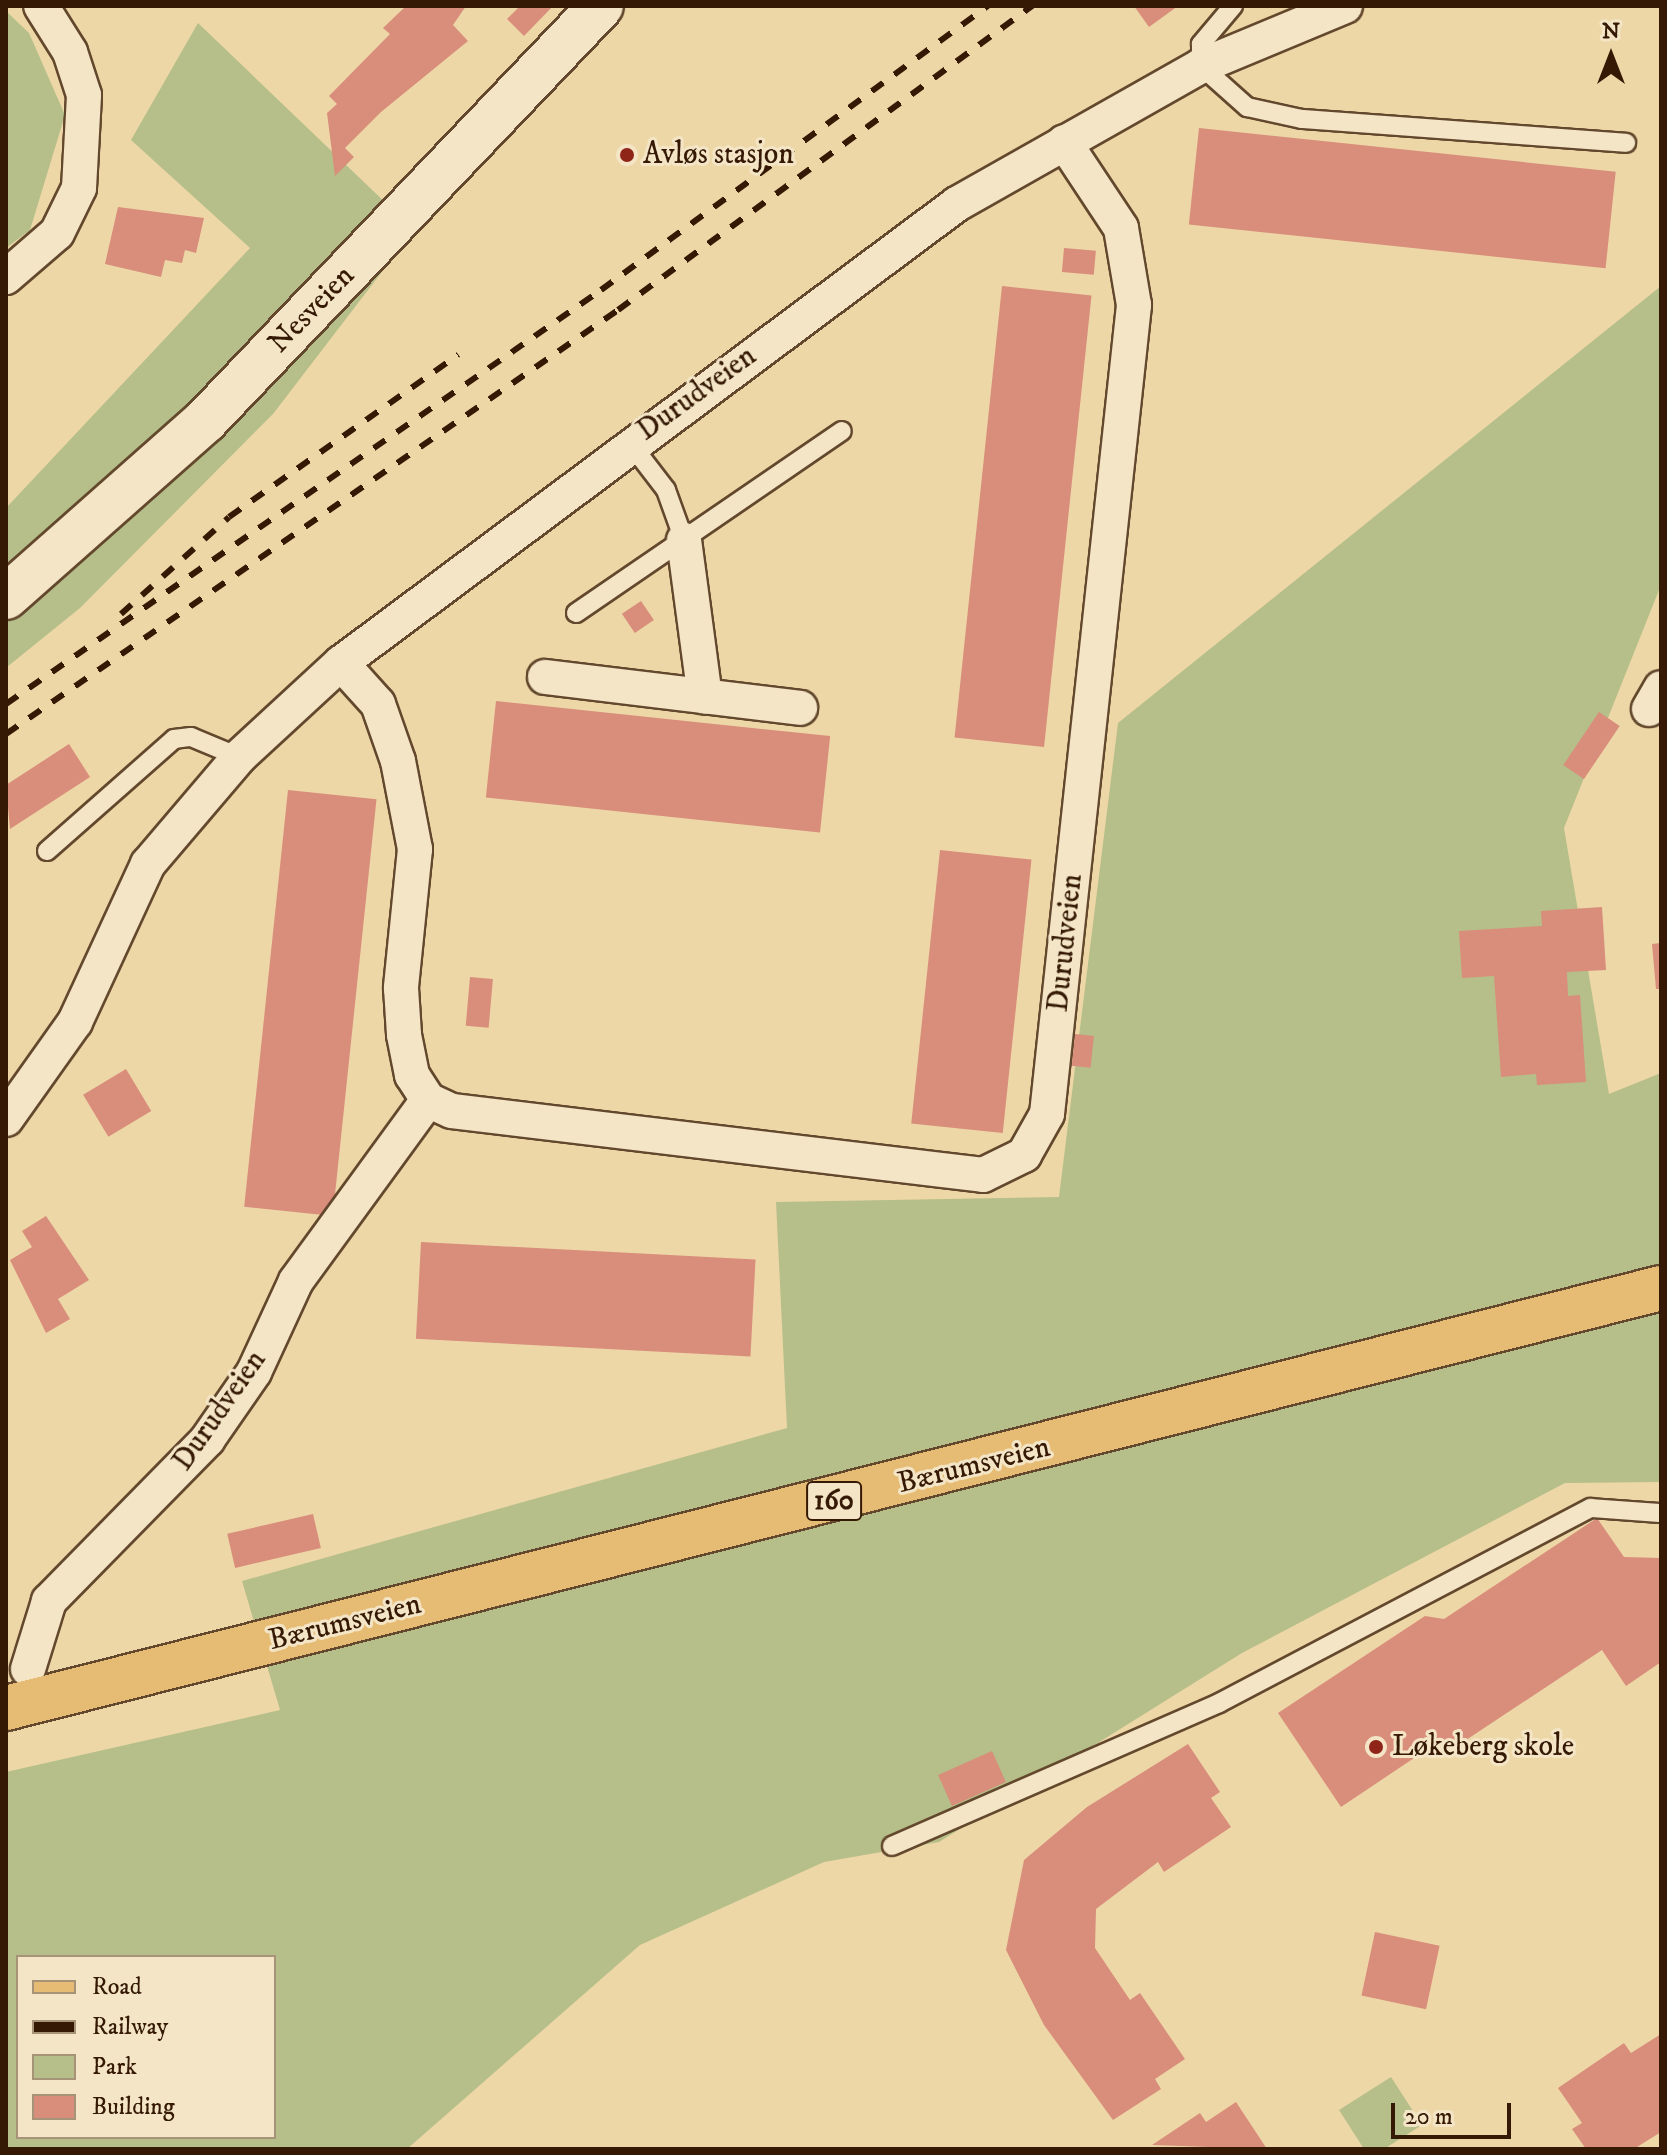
<!DOCTYPE html>
<html>
<head>
<meta charset="utf-8">
<style>
	body { margin:0 }
	#map { position:relative; width:1667px; height:2155px; overflow:hidden; background:#edd7a7; font-family:"IM FELL DW Pica",serif }
	div>[style] { position:absolute }
	.green>* { inset:0; background:#b6bf89 }
	.building>* { inset:0; background:#d98d7b; transform-origin:0 0 }
	.roads { filter:drop-shadow(2px 0 #63482d) drop-shadow(-2px 0 #63482d) drop-shadow(0 2px #63482d) drop-shadow(0 -2px #63482d) }
	.lane>* { height:18px; margin:-9px; padding:0 9px; transform-origin:9px; border-radius:9px; background:#f3e5c6 }
	.street>* { height:34px; margin:-17px; padding:0 17px; transform-origin:17px; border-radius:17px; background:#f3e5c6 }
	.secondary>* { height:44px; margin:-22px; padding:0 22px; transform-origin:22px; border-radius:22px; background:#f3e5c6 }
	.primary>* { height:44px; margin:-22px; padding:0 22px; transform-origin:22px; border-radius:22px; background:#e6bc74 }
	.rail>* { height:6px; margin-top:-3px; transform-origin:0; background:repeating-linear-gradient(90deg,#351904 0 14px,transparent 0 28px) }
	.dots>* { width:22px; height:22px; translate:-50% -50%; box-sizing:border-box; border:4px solid #f3e5c6; border-radius:50% }
	span { translate:-50% -50%; white-space:nowrap; text-align:center; line-height:1.15; -webkit-text-stroke:6px #f3e5c6; paint-order:stroke }
	.shield-label span { padding:2px 6px; background:#f3e5c6; border:2px solid; border-radius:6px; -webkit-text-stroke-width:0 }
	.shield-label { font-size:28px; color:#351904; font-weight:700 }
	.poi-label { font-size:30px; color:#351904 }
	.left { translate:0 -50%; text-align:left }
	.street-label { font-size:30px; color:#351904 }
	.frame { position:absolute; inset:0; border:8px solid #351904; pointer-events:none }
	.legend { position:absolute; left:16px; top:1955px; width:260px; height:184px; box-sizing:border-box; background:#f3e5c6; border:2px solid #a79378; margin:0; padding:10px 14px; list-style:none; font-size:24px; color:#351904 }
	.legend li { display:flex; align-items:center; gap:16px; height:40px }
	.legend b { width:40px; border:2px solid #a79378 }
	.north { position:absolute; left:1571px; top:16px; width:80px; height:80px; -webkit-text-stroke:6px #f3e5c6; paint-order:stroke; rotate:0deg; font-size:22px; font-weight:700; line-height:32px; text-align:center; color:#351904 }
	.north::after { content:''; display:block; margin:auto; width:28px; height:36px; background:#351904; clip-path:polygon(50% 0,100% 100%,50% 72%,0 100%) }
	.scale { position:absolute; left:1391px; top:2103px; width:120px; height:36px; box-sizing:border-box; border:4px solid #351904; border-top:0; padding-left:10px; font-size:24px; line-height:28px; white-space:nowrap; color:#351904; -webkit-text-stroke:6px #f3e5c6; paint-order:stroke }
</style>
</head>
<body>
<div id="map">
	<div class="green">
		<div style="clip-path:polygon(6px 11px,29px 33px,65px 115px,30px 230px,6px 248px)"></div>
		<div style="clip-path:polygon(198px 23px,414px 230px,273px 414px,80px 608px,7px 667px,6px 508px,250px 248px,131px 140px)"></div>
		<div style="clip-path:polygon(evenodd,1661px 286px,1661px 585px,1564px 828px,1609px 1094px,1661px 1073px,1661px 1482px,1565px 1483px,1242px 1653px,939px 1842px,824px 1862px,640px 1945px,407px 2149px,6px 2149px,6px 1772px,280px 1710px,242px 1581px,787px 1428px,776px 1202px,1059px 1197px,1118px 723px,1661px 286px,18px 1957px,274px 1957px,274px 2137px,18px 2137px,18px 1957px)"></div>
		<div style="clip-path:polygon(1391px 2077px,1422px 2125px,1384px 2149px,1364px 2149px,1339px 2110px)"></div>
	</div>
	<div class="building">
		<div style="clip-path:polygon(406px 6px,466px 6px,453px 25px,468px 41px,381px 112px,345px 148px,354px 157px,335px 176px,327px 113px,337px 104px,329px 96px,390px 34px,383px 28px)"></div>
		<div style="clip-path:polygon(520px 6px,553px 6px,524px 36px,507px 19px)"></div>
		<div style="clip-path:polygon(1134px 6px,1178px 6px,1149px 27px)"></div>
		<div style="left:1199px;top:128px;width:419px;height:97px;rotate:6deg"></div>
		<div style="clip-path:polygon(118px 207px,204px 218px,196px 253px,185px 250px,182px 263px,165px 260px,161px 277px,105px 264px)"></div>
		<div style="left:1064px;top:248px;width:32px;height:24px;rotate:5deg"></div>
		<div style="left:1002px;top:286px;width:90px;height:454px;rotate:6deg"></div>
		<div style="left:641px;top:601px;width:23px;height:23px;rotate:56deg"></div>
		<div style="left:496px;top:701px;width:336px;height:97px;rotate:6deg"></div>
		<div style="left:1599px;top:712px;width:25px;height:64px;rotate:34deg"></div>
		<div style="clip-path:polygon(69px 744px,90px 777px,10px 829px,6px 785px)"></div>
		<div style="left:288px;top:790px;width:89px;height:419px;rotate:6deg"></div>
		<div style="left:940px;top:850px;width:92px;height:275px;rotate:6deg"></div>
		<div style="clip-path:polygon(1602px 907px,1606px 970px,1567px 972px,1568px 996px,1580px 995px,1586px 1082px,1537px 1085px,1536px 1074px,1501px 1077px,1494px 976px,1462px 978px,1459px 931px,1542px 926px,1541px 911px)"></div>
		<div style="clip-path:polygon(1661px 943px,1661px 989px,1656px 989px,1652px 944px)"></div>
		<div style="left:470px;top:977px;width:23px;height:49px;rotate:5deg"></div>
		<div style="left:1075px;top:1034px;width:19px;height:32px;rotate:6deg"></div>
		<div style="left:126px;top:1069px;width:49px;height:50px;rotate:59deg"></div>
		<div style="clip-path:polygon(46px 1216px,89px 1280px,58px 1299px,70px 1319px,46px 1333px,10px 1260px,32px 1247px,22px 1231px)"></div>
		<div style="left:421px;top:1242px;width:335px;height:97px;rotate:3deg"></div>
		<div style="left:313px;top:1514px;width:35px;height:88px;rotate:77deg"></div>
		<div style="clip-path:polygon(1597px 1518px,1624px 1557px,1661px 1558px,1661px 1662px,1626px 1686px,1602px 1650px,1457px 1746px,1453px 1739px,1432px 1746px,1341px 1807px,1278px 1713px,1425px 1616px,1444px 1619px)"></div>
		<div style="clip-path:polygon(1188px 1744px,1220px 1792px,1211px 1798px,1231px 1827px,1164px 1872px,1158px 1862px,1096px 1909px,1095px 1948px,1130px 2000px,1140px 1993px,1185px 2059px,1155px 2079px,1161px 2089px,1113px 2120px,1044px 2025px,1006px 1950px,1024px 1860px,1087px 1807px)"></div>
		<div style="left:992px;top:1751px;width:34px;height:59px;rotate:66deg"></div>
		<div style="left:1375px;top:1932px;width:66px;height:65px;rotate:12deg"></div>
		<div style="clip-path:polygon(1661px 2034px,1661px 2132px,1637px 2147px,1586px 2149px,1572px 2129px,1582px 2123px,1558px 2088px,1624px 2043px,1631px 2053px)"></div>
		<div style="clip-path:polygon(1236px 2102px,1267px 2149px,1152px 2145px,1200px 2113px,1206px 2122px)"></div>
	</div>
	<div class="roads">
		<div class="lane">
			<div style="left:1233px;top:6px;width:50px;rotate:130.1deg"></div>
			<div style="left:1201px;top:44px;width:22px;rotate:90deg"></div>
			<div style="left:1201px;top:66px;width:62px;rotate:41.7deg"></div>
			<div style="left:1247px;top:107px;width:56px;rotate:12.3deg"></div>
			<div style="left:1302px;top:119px;width:325px;rotate:4.2deg"></div>
			<div style="left:630px;top:443px;width:59px;rotate:52.5deg"></div>
			<div style="left:666px;top:490px;width:53px;rotate:70.2deg"></div>
			<div style="left:576px;top:613px;width:322px;rotate:-34.4deg"></div>
			<div style="left:47px;top:851px;width:169px;rotate:-41.4deg"></div>
			<div style="left:174px;top:739px;width:17px;rotate:-7deg"></div>
			<div style="left:191px;top:737px;width:52px;rotate:22.6deg"></div>
			<div style="left:892px;top:1846px;width:357px;rotate:-23.6deg"></div>
			<div style="left:1219px;top:1703px;width:420px;rotate:-27.7deg"></div>
			<div style="left:1591px;top:1508px;width:70px;rotate:4.1deg"></div>
		</div>
		<div class="street">
			<div style="left:6px;top:277px;width:67px;rotate:-40.8deg"></div>
			<div style="left:57px;top:233px;width:50px;rotate:-63.9deg"></div>
			<div style="left:79px;top:188px;width:93px;rotate:-86.9deg"></div>
			<div style="left:84px;top:95px;width:45px;rotate:-108deg"></div>
			<div style="left:70px;top:52px;width:54px;rotate:-122.2deg"></div>
			<div style="left:684px;top:540px;width:158px;rotate:82.4deg"></div>
			<div style="left:341px;top:663px;width:55px;rotate:47.9deg"></div>
			<div style="left:378px;top:704px;width:60px;rotate:70.7deg"></div>
			<div style="left:398px;top:761px;width:90px;rotate:79.1deg"></div>
			<div style="left:415px;top:849px;width:140px;rotate:95.8deg"></div>
			<div style="left:401px;top:988px;width:47px;rotate:86.3deg"></div>
			<div style="left:404px;top:1035px;width:41px;rotate:78.7deg"></div>
			<div style="left:412px;top:1075px;width:30px;rotate:57deg"></div>
			<div style="left:428px;top:1100px;width:26px;rotate:25deg"></div>
			<div style="left:452px;top:1111px;width:535px;rotate:6.87deg"></div>
			<div style="left:983px;top:1175px;width:46px;rotate:-26deg"></div>
			<div style="left:1024px;top:1155px;width:47px;rotate:-60.7deg"></div>
			<div style="left:1047px;top:1114px;width:814px;rotate:-83.86deg"></div>
			<div style="left:1134px;top:305px;width:78px;rotate:-99.6deg"></div>
			<div style="left:1121px;top:228px;width:103px;rotate:-123.5deg"></div>
			<div style="left:545px;top:677px;width:257px;rotate:6.9deg"></div>
			<div style="left:1649px;top:709px;width:24px;rotate:-60deg"></div>
			<div style="left:6px;top:1119px;width:119px;rotate:-54.6deg"></div>
			<div style="left:75px;top:1022px;width:174px;rotate:-65.2deg"></div>
			<div style="left:148px;top:864px;width:140px;rotate:-49.6deg"></div>
			<div style="left:239px;top:757px;width:139px;rotate:-42.7deg"></div>
			<div style="left:341px;top:663px;width:768px;rotate:-36.69deg"></div>
			<div style="left:957px;top:204px;width:280px;rotate:-29.5deg"></div>
			<div style="left:1201px;top:66px;width:156px;rotate:-22.6deg"></div>
			<div style="left:28px;top:1669px;width:71px;rotate:-72.8deg"></div>
			<div style="left:49px;top:1601px;width:226px;rotate:-45.5deg"></div>
			<div style="left:207px;top:1440px;width:83px;rotate:-55.3deg"></div>
			<div style="left:254px;top:1372px;width:100px;rotate:-65.2deg"></div>
			<div style="left:296px;top:1281px;width:224px;rotate:-53.9deg"></div>
		</div>
		<div class="secondary">
			<div style="left:6px;top:597px;width:267px;rotate:-41.5deg"></div>
			<div style="left:206px;top:420px;width:572px;rotate:-46.35deg"></div>
		</div>
		<div class="primary">
			<div style="left:6px;top:1708px;width:1707px;rotate:-14.24deg"></div>
		</div>
	</div>
	<div class="rail">
		<div style="left:121px;top:614px;width:145px;rotate:-41.9deg"></div>
		<div style="left:229px;top:517px;width:281px;rotate:-35.3deg"></div>
		<div style="left:6px;top:704px;width:725px;rotate:-34.83deg"></div>
		<div style="left:601px;top:290px;width:480px;rotate:-36.3deg"></div>
		<div style="left:6px;top:734px;width:745px;rotate:-34.71deg"></div>
		<div style="left:618px;top:310px;width:514px;rotate:-36.29deg"></div>
	</div>
	<div class="dots">
		<div style="left:627px;top:155px;background:#8f2418"></div>
		<div style="left:1376px;top:1747px;background:#8f2418"></div>
	</div>
	<div class="shield-label">
		<span style="left:834px;top:1501px">160</span>
	</div>
	<div class="poi-label">
		<span class="left" style="left:643px;top:155px">Avløs stasjon</span>
		<span class="left" style="left:1392px;top:1747px">Løkeberg skole</span>
	</div>
	<div class="street-label">
		<span style="left:312px;top:310px;rotate:-46deg">Nesveien</span>
		<span style="left:697px;top:394px;rotate:-36deg">Durudveien</span>
		<span style="left:1066px;top:943px;rotate:-84deg">Durudveien</span>
		<span style="left:220px;top:1411px;rotate:-55deg">Durudveien</span>
		<span style="left:974px;top:1466px;rotate:-14deg">Bærumsveien</span>
		<span style="left:345px;top:1623px;rotate:-14deg">Bærumsveien</span>
	</div>
	<div class="frame"></div>
	<ul class="legend">
	<li><b style="height:10px;background:#e6bc74"></b>Road</li>
	<li><b style="height:10px;background:#351904"></b>Railway</li>
	<li><b style="height:22px;background:#b6bf89"></b>Park</li>
	<li><b style="height:22px;background:#d98d7b"></b>Building</li>
	</ul>
	<div class="north">N</div>
	<div class="scale">20 m</div>
</div>
</body>
</html>
